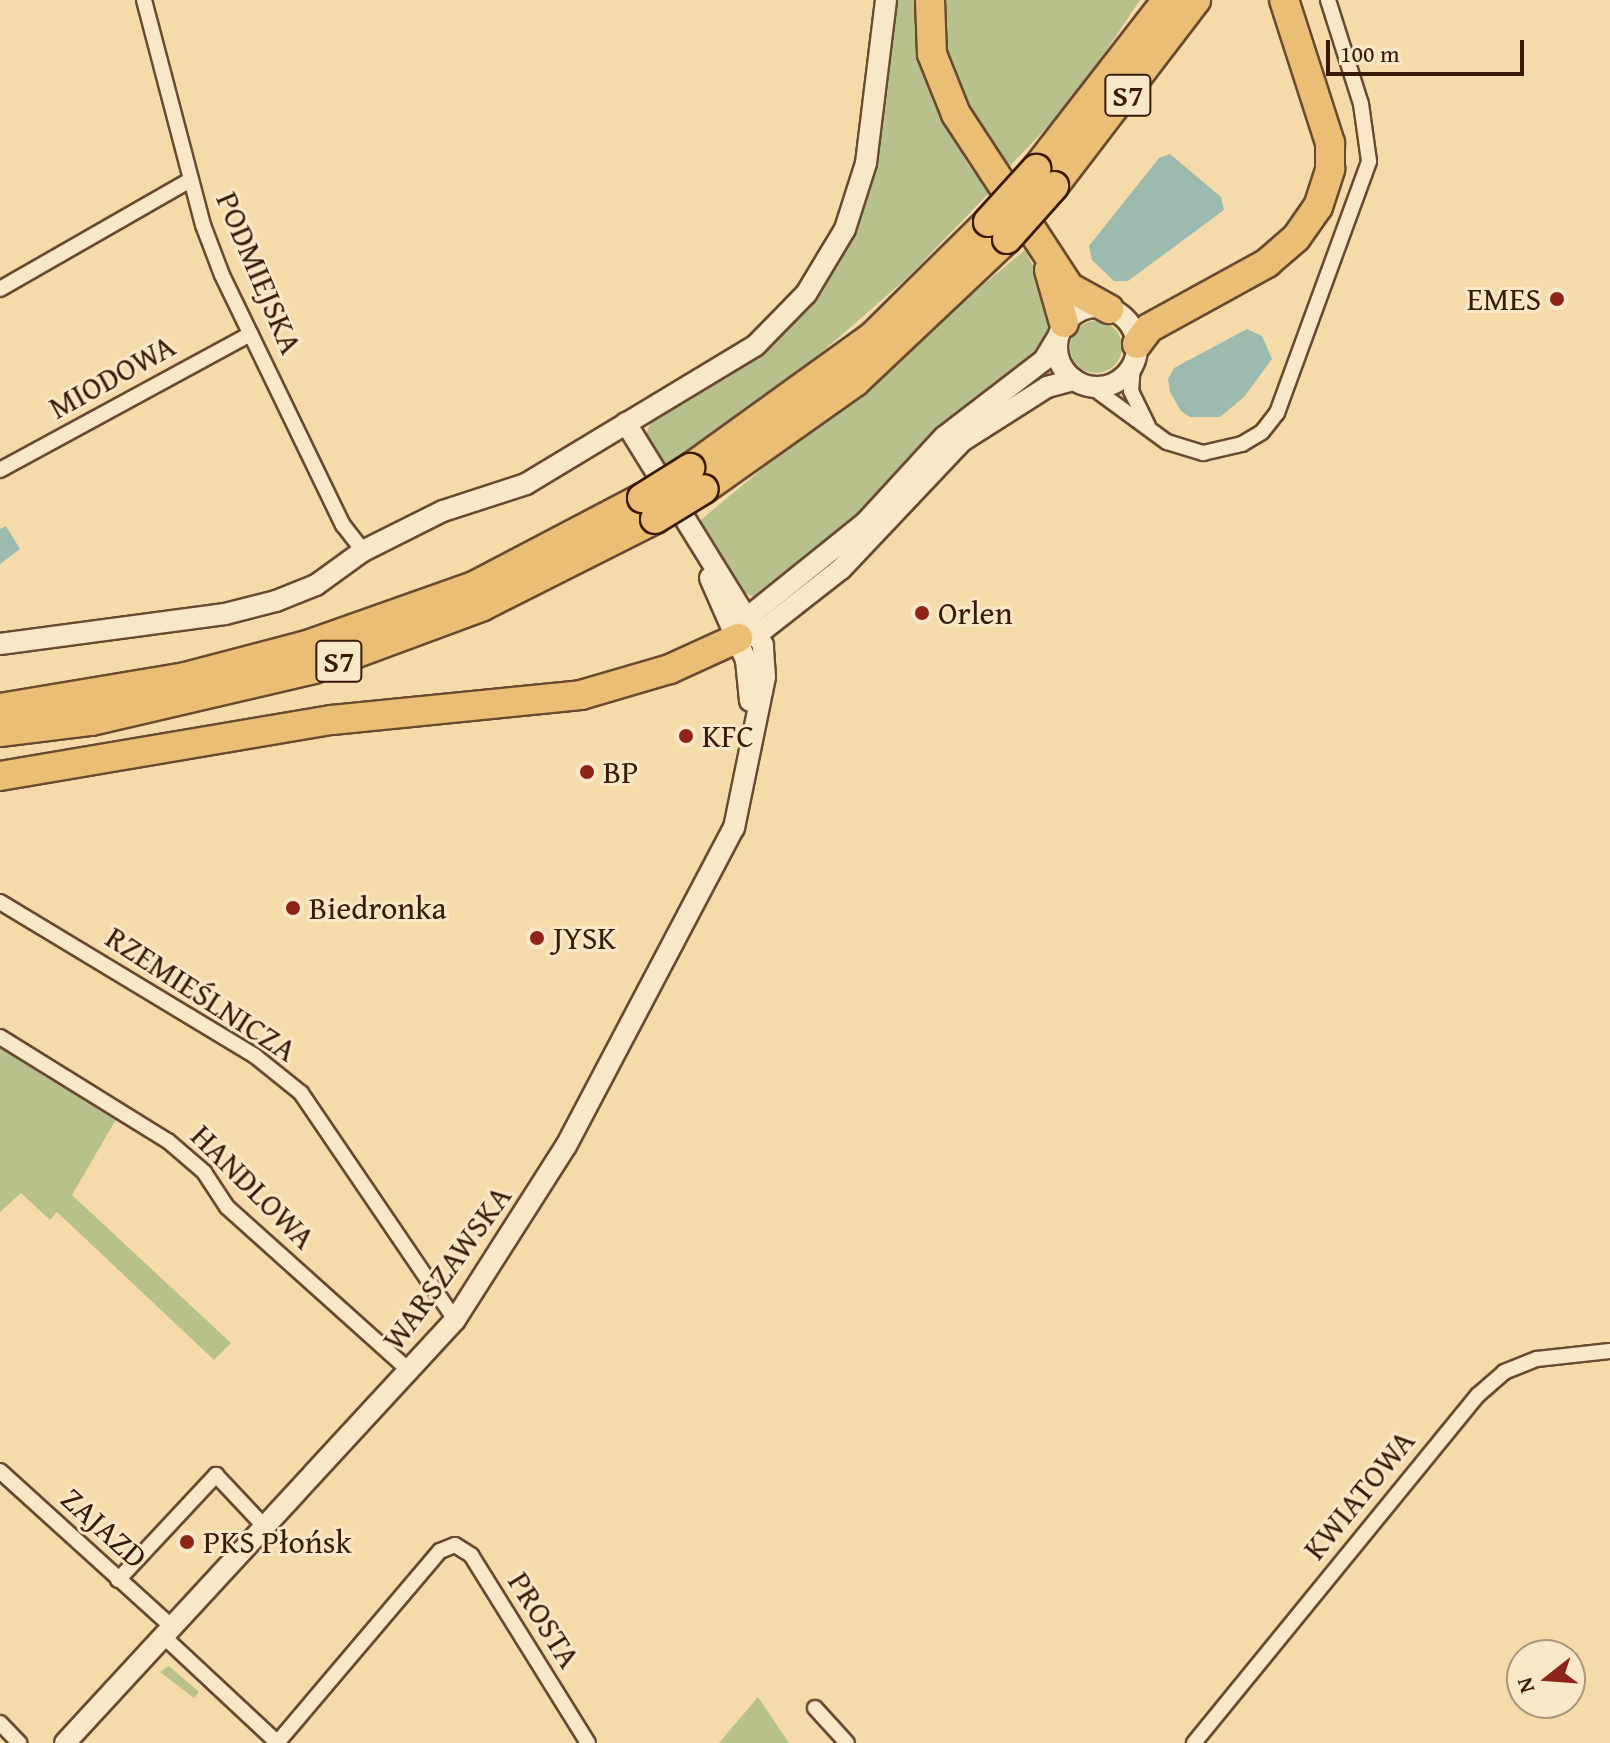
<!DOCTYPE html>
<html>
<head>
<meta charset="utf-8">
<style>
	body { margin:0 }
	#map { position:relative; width:1610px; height:1743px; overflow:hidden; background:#f5dbaa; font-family:"Gentium Book Plus",serif }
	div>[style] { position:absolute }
	.green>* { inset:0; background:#b8c18b }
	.round { border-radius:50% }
	.water>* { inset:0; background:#9dbaae }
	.roads { filter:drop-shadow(2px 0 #694a30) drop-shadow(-2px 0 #694a30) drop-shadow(0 2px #694a30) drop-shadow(0 -2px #694a30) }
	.street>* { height:14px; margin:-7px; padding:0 7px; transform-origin:7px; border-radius:7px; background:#f8e8c8 }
	.secondary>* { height:20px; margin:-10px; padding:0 10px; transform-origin:10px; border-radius:10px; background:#f8e8c8 }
	.secondary>.ring { margin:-10px; padding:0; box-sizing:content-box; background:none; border:20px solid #f8e8c8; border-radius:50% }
	.highway>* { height:28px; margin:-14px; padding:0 14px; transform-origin:14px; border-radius:14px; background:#eabe75 }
	.bridges { filter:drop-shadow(2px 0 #3a1907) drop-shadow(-2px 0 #3a1907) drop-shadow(0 2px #3a1907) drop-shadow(0 -2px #3a1907) }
	.highway-bridge>* { height:28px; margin:-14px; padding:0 14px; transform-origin:14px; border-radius:14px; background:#eabe75 }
	.dots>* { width:22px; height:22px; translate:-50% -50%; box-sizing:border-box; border:4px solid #f8e8c8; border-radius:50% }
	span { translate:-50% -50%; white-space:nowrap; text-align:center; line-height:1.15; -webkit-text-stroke:6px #f8e8c8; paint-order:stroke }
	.shield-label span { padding:2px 6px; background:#f8e8c8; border:2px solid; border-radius:6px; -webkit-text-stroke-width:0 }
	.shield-label { font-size:30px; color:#3a1907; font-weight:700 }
	.street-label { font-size:32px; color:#3a1907 }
	.poi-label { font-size:32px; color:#3a1907 }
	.right { translate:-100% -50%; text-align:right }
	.left { translate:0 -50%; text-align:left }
	.north { position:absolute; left:1506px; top:1639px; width:80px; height:80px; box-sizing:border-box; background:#f8e8c8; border:2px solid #ac957b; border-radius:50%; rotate:253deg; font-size:22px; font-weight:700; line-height:32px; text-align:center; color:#3a1907 }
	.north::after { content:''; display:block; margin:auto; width:28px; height:36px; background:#8f2418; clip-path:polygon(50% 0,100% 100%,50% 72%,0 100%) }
	.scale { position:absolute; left:1326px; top:40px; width:198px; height:36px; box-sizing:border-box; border:4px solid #3a1907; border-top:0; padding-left:10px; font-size:24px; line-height:28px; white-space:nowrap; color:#3a1907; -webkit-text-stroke:6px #f8e8c8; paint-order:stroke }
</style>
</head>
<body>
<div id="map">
	<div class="green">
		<div style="clip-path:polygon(895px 0,918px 0,917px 51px,930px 92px,967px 163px,990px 192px,907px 278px,814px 359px,662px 468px,646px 434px,652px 419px,731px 374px,782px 336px,846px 249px,873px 180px)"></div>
		<div style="clip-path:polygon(942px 0,1140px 0,1074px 99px,1003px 173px,955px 81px,943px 42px)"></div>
		<div style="clip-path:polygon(1025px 250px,1045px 289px,1052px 318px,1041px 354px,860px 521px,759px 598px,739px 592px,696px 524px)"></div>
		<div class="round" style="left:1070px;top:321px;width:52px;height:52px"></div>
		<div style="clip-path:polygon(0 1045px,118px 1116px,72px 1195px,231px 1343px,214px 1360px,57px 1212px,50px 1220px,21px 1193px,0 1212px)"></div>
		<div style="clip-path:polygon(169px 1666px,199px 1692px,194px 1698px,160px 1672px)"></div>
		<div style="clip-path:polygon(758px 1697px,789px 1743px,719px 1743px)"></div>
	</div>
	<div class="water">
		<div style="clip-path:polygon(1170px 154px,1221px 197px,1224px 210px,1128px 281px,1114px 281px,1092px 260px,1089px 246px,1159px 158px)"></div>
		<div style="clip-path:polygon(1247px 329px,1262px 336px,1272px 359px,1244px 397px,1220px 417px,1190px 417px,1181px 411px,1170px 392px,1168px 379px,1174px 368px)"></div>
		<div style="clip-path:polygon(6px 526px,20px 549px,0 564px,0 529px)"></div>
	</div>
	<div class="roads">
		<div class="street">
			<div style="left:144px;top:0;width:233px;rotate:75.3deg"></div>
			<div style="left:203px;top:225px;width:53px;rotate:69.2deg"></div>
			<div style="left:222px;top:275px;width:278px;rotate:64.2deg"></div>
			<div style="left:343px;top:525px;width:33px;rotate:52deg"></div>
			<div style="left:0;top:289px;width:219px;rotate:-29.8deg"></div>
			<div style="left:1133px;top:364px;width:27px;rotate:94deg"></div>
			<div style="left:1131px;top:391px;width:39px;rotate:64deg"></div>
			<div style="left:1092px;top:387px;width:93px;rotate:36.3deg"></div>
			<div style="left:1167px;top:442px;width:38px;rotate:17deg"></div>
			<div style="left:1203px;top:453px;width:40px;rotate:-13deg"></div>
			<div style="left:1242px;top:444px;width:23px;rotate:-31deg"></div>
			<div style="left:1262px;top:432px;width:24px;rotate:-52deg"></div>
			<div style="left:1277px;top:413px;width:268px;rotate:-69.9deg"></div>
			<div style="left:1369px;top:161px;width:58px;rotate:-98deg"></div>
			<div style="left:1361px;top:104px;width:109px;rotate:-107.6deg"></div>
			<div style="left:0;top:470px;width:285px;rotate:-28.5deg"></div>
			<div style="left:0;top:902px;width:298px;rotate:31.1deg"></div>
			<div style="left:255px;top:1056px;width:59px;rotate:38.8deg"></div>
			<div style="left:301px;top:1093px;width:274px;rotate:55.8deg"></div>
			<div style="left:0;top:1037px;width:198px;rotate:31.8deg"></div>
			<div style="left:168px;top:1141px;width:48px;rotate:40.7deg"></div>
			<div style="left:204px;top:1172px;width:42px;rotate:56.7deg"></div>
			<div style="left:227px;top:1207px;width:247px;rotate:41.9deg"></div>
			<div style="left:0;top:1471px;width:231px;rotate:42.2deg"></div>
			<div style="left:118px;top:1580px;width:144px;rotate:-47deg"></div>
			<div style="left:216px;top:1475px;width:69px;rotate:46.8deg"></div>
			<div style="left:162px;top:1635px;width:158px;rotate:43deg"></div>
			<div style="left:815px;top:1708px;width:47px;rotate:47.6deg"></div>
			<div style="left:0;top:1723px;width:28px;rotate:46deg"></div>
			<div style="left:277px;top:1743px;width:252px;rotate:-49.7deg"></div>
			<div style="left:440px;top:1551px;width:16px;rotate:-22deg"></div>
			<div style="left:455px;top:1545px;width:19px;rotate:32deg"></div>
			<div style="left:471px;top:1555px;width:221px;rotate:58.1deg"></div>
			<div style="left:1194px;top:1743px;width:449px;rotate:-50.8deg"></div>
			<div style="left:1478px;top:1395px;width:35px;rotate:-41deg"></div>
			<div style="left:1504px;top:1372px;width:35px;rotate:-22deg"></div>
			<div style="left:1537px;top:1359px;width:73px;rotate:-6.3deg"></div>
		</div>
		<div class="secondary">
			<div class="ring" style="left:1057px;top:307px;width:60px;height:60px"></div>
			<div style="left:710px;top:578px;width:90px;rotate:66.3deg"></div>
			<div style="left:746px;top:660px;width:41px;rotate:84.4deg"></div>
			<div style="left:743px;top:628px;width:12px;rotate:-66deg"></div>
			<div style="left:748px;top:617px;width:151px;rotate:-38.8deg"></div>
			<div style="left:866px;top:522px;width:115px;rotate:-47.5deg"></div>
			<div style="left:944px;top:437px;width:126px;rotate:-37.6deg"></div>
			<div style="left:1044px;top:360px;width:27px;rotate:-59deg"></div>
			<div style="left:745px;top:637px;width:13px;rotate:-13deg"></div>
			<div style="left:758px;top:634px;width:105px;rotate:-38.1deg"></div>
			<div style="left:841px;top:569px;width:176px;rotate:-46.6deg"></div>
			<div style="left:962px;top:441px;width:101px;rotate:-32.4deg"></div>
			<div style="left:1047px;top:387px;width:28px;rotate:-15deg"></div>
			<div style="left:0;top:644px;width:227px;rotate:-7.6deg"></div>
			<div style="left:225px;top:614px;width:53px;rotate:-14.3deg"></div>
			<div style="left:276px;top:601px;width:43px;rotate:-21.8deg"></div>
			<div style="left:316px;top:585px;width:58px;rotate:-35.9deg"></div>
			<div style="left:363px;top:551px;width:89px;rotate:-26.6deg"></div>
			<div style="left:443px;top:511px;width:87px;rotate:-18deg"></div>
			<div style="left:526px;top:484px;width:267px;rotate:-31.1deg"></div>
			<div style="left:755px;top:346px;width:73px;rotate:-45.6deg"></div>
			<div style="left:806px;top:294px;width:76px;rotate:-59deg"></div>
			<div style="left:845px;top:229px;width:69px;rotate:-72.3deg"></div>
			<div style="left:866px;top:163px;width:164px;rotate:-83deg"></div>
			<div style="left:65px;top:1743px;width:575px;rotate:-47.32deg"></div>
			<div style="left:455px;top:1320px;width:206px;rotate:-57.5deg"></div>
			<div style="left:566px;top:1146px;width:360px;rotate:-62.2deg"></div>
			<div style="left:734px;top:828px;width:154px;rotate:-78.4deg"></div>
			<div style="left:765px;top:677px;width:32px;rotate:-94deg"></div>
			<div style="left:763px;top:645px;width:261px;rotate:-121.7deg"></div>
		</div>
		<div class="highway">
			<div style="left:930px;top:0;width:54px;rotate:87.9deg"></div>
			<div style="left:932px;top:54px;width:65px;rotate:68.2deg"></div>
			<div style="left:956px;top:114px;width:207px;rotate:56.8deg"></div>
			<div style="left:1069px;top:287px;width:46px;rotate:28.8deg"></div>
			<div style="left:1036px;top:169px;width:214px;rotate:-52.2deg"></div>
			<div style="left:1054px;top:186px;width:234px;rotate:-52.6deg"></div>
			<div style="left:1049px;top:270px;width:55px;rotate:74.2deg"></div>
			<div style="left:1137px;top:344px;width:20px;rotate:-53deg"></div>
			<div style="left:1149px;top:328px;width:135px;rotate:-28.8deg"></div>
			<div style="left:1267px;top:263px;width:38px;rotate:-41deg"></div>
			<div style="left:1296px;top:238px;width:38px;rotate:-55deg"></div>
			<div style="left:1318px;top:207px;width:40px;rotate:-72deg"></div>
			<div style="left:1330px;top:169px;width:26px;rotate:-90deg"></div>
			<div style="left:1330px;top:143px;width:150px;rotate:-107.8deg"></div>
			<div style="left:690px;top:468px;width:226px;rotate:-35.8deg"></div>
			<div style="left:873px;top:336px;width:162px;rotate:-44.7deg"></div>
			<div style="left:704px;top:489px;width:185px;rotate:-35.3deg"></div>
			<div style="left:855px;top:382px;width:209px;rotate:-43.3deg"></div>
			<div style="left:0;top:708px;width:188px;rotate:-9.5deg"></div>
			<div style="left:185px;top:677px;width:126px;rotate:-14.7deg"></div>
			<div style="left:307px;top:645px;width:179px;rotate:-19.5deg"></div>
			<div style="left:476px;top:585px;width:187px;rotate:-27.7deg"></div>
			<div style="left:0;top:732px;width:92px;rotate:-6.9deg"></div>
			<div style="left:91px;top:721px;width:229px;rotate:-13.1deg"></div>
			<div style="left:314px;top:669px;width:180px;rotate:-20.4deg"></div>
			<div style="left:483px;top:606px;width:193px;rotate:-26.8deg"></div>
			<div style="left:0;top:776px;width:337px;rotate:-9.6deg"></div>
			<div style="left:332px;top:720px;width:250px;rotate:-5.7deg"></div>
			<div style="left:581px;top:695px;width:93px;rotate:-16.3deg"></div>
			<div style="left:670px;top:669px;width:75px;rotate:-24.5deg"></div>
		</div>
	</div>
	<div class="bridges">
		<div class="highway-bridge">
			<div style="left:988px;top:222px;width:72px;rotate:-47.8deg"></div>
			<div style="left:1007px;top:239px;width:71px;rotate:-48.4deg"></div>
			<div style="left:642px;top:498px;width:57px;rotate:-32deg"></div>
			<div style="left:655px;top:519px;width:57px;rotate:-31.5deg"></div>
		</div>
	</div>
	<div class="dots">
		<div style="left:1557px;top:299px;background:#8f2418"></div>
		<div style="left:922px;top:613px;background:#8f2418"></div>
		<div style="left:686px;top:736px;background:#8f2418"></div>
		<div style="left:587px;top:772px;background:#8f2418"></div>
		<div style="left:293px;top:908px;background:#8f2418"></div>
		<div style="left:537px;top:938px;background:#8f2418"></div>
		<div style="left:187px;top:1542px;background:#8f2418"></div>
	</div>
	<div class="shield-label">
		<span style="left:1128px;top:95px">S7</span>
		<span style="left:339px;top:661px">S7</span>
	</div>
	<div class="street-label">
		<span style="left:259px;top:273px;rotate:67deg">PODMIEJSKA</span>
		<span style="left:112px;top:377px;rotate:-29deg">MIODOWA</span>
		<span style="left:201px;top:994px;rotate:33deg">RZEMIEŚLNICZA</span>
		<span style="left:253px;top:1187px;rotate:45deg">HANDLOWA</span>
		<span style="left:447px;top:1268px;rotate:-54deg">WARSZAWSKA</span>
		<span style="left:1359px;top:1495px;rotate:-51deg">KWIATOWA</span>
		<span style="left:104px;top:1528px;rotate:42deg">ZAJAZD</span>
		<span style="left:544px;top:1620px;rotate:58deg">PROSTA</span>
	</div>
	<div class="poi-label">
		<span class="right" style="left:1541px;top:299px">EMES</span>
		<span class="left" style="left:938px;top:613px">Orlen</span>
		<span class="left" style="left:702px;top:736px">KFC</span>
		<span class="left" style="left:603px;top:772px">BP</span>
		<span class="left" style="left:309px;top:908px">Biedronka</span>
		<span class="left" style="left:553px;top:938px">JYSK</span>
		<span class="left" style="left:203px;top:1542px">PKS Płońsk</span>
	</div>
	<div class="north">N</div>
	<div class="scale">100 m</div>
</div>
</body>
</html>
